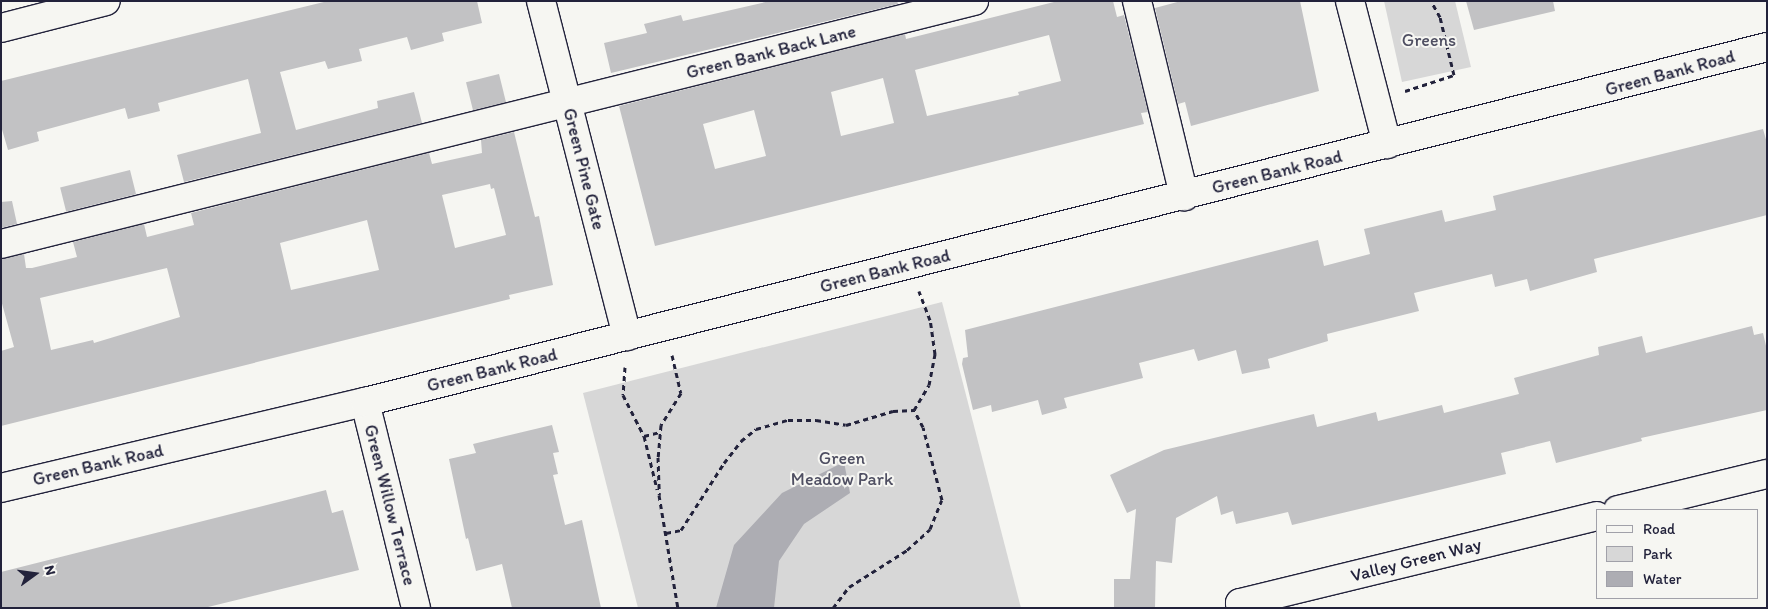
<!DOCTYPE html>
<html>
<head>
<meta charset="utf-8">
<style>
	body { margin:0 }
	#map { position:relative; width:1768px; height:609px; overflow:hidden; background:#f6f6f2; font-family:Itim,sans-serif }
	div>[style] { position:absolute }
	.green>* { inset:0; background:#d7d7d7 }
	.water>* { inset:0; background:#adadb3 }
	.building>* { inset:0; background:#c2c2c4; transform-origin:0 0 }
	.path>* { height:3px; margin-top:-1.5px; transform-origin:0; background:repeating-linear-gradient(90deg,#22223b 0 5px,transparent 0 9px) }
	.roads { filter:drop-shadow(1px 0 #22223b) drop-shadow(-1px 0 #22223b) drop-shadow(0 1px #22223b) drop-shadow(0 -1px #22223b) }
	.minor>* { height:28px; margin:-14px; padding:0 14px; transform-origin:14px; border-radius:14px; background:#f6f6f2 }
	span { translate:-50% -50%; white-space:nowrap; text-align:center; line-height:1.15; -webkit-text-stroke:4px #f6f6f2; paint-order:stroke }
	.park-label { font-size:18px; color:#4f4f62 }
	.street-label { font-size:18px; color:#22223b }
	.frame { position:absolute; inset:0; border:2px solid #22223b; pointer-events:none }
	.legend { position:absolute; left:1596px; top:509px; width:162px; height:90px; box-sizing:border-box; background:#f6f6f2; border:1px solid #a1a1a9; margin:0; padding:6px 9px; list-style:none; font-size:15px; color:#22223b }
	.legend li { display:flex; align-items:center; gap:10px; height:25px }
	.legend b { width:25px; border:1px solid #a1a1a9 }
	.north { position:absolute; left:10px; top:549px; width:50px; height:50px; -webkit-text-stroke:4px #f6f6f2; paint-order:stroke; rotate:76deg; font-size:14px; font-weight:700; line-height:20px; text-align:center; color:#22223b }
	.north::after { content:''; display:block; margin:auto; width:18px; height:22px; background:#22223b; clip-path:polygon(50% 0,100% 100%,50% 72%,0 100%) }
</style>
</head>
<body>
<div id="map">
	<div class="green">
		<div style="clip-path:polygon(1384px 1px,1455px 1px,1471px 67px,1402px 82px)"></div>
		<div style="clip-path:polygon(942px 302px,1021px 608px,638px 608px,583px 393px)"></div>
	</div>
	<div class="water">
		<div style="clip-path:polygon(844px 462px,850px 493px,804px 524px,779px 561px,774px 608px,716px 608px,734px 545px,782px 493px)"></div>
	</div>
	<div class="building">
		<div style="clip-path:polygon(328px 1px,477px 1px,482px 23px,442px 33px,444px 41px,411px 50px,407px 37px,359px 49px,362px 61px,328px 69px,325px 61px,280px 72px,296px 130px,378px 108px,377px 101px,414px 92px,422px 123px,184px 182px,177px 155px,261px 133px,248px 79px,158px 103px,160px 111px,128px 119px,125px 108px,37px 132px,39px 141px,8px 150px,1px 126px,1px 81px)"></div>
		<div style="clip-path:polygon(770px 1px,897px 1px,898px 4px,611px 73px,604px 43px,647px 33px,644px 24px,681px 15px,683px 21px)"></div>
		<div style="clip-path:polygon(evenodd,1058px 1px,1113px 1px,1117px 17px,1124px 15px,1148px 112px,1141px 113px,1144px 124px,655px 246px,619px 106px,905px 34px,906px 39px,1058px 1px,1049px 35px,1061px 81px,1018px 92px,1019px 95px,927px 116px,915px 70px,1049px 35px,1058px 1px,883px 78px,894px 123px,841px 136px,831px 92px,883px 78px,1058px 1px,754px 110px,766px 156px,715px 169px,703px 124px,754px 110px)"></div>
		<div style="clip-path:polygon(1181px 1px,1300px 1px,1319px 91px,1191px 126px,1185px 102px,1178px 104px,1155px 8px)"></div>
		<div style="clip-path:polygon(1466px 1px,1553px 1px,1555px 11px,1474px 30px)"></div>
		<div style="left:499px;top:74px;width:29px;height:34px;rotate:76deg"></div>
		<div style="clip-path:polygon(1763px 129px,1767px 143px,1767px 215px,1594px 259px,1597px 272px,1530px 291px,1527px 279px,1495px 287px,1492px 274px,1414px 293px,1419px 311px,1327px 334px,1328px 341px,1268px 359px,1270px 368px,1242px 374px,1236px 350px,1198px 361px,1194px 349px,1139px 363px,1143px 378px,1064px 398px,1067px 408px,1042px 415px,1038px 400px,992px 412px,991px 405px,973px 410px,962px 364px,963px 358px,968px 357px,965px 330px,1318px 240px,1324px 266px,1370px 254px,1364px 229px,1442px 210px,1445px 222px,1496px 210px,1493px 196px)"></div>
		<div style="clip-path:polygon(evenodd,514px 132px,535px 217px,539px 216px,553px 285px,509px 295px,510px 299px,1px 426px,1px 351px,14px 347px,1px 300px,1px 259px,24px 254px,26px 268px,32px 268px,77px 257px,73px 242px,144px 224px,147px 237px,194px 225px,191px 213px,429px 153px,432px 164px,482px 153px,481px 140px,514px 132px,490px 184px,491px 189px,494px 188px,506px 235px,455px 248px,442px 195px,490px 184px,514px 132px,367px 220px,379px 270px,291px 290px,280px 243px,367px 220px,514px 132px,167px 268px,180px 317px,94px 343px,93px 340px,51px 350px,40px 298px,167px 268px)"></div>
		<div style="left:130px;top:170px;width:25px;height:72px;rotate:76deg"></div>
		<div style="clip-path:polygon(12px 201px,17px 224px,1px 228px,1px 202px)"></div>
		<div style="clip-path:polygon(1752px 326px,1754px 335px,1763px 333px,1767px 350px,1767px 410px,1641px 438px,1642px 441px,1556px 463px,1550px 441px,1501px 453px,1506px 474px,1292px 525px,1288px 512px,1236px 524px,1233px 511px,1221px 515px,1217px 496px,1176px 518px,1172px 563px,1156px 561px,1155px 608px,1114px 608px,1114px 579px,1130px 579px,1136px 509px,1127px 513px,1110px 475px,1164px 450px,1314px 414px,1317px 427px,1376px 412px,1378px 421px,1442px 405px,1444px 413px,1519px 394px,1514px 378px,1599px 355px,1598px 347px,1642px 336px,1646px 353px)"></div>
		<div style="clip-path:polygon(552px 425px,559px 452px,553px 453px,558px 474px,553px 475px,565px 525px,582px 520px,601px 608px,512px 608px,502px 564px,476px 571px,468px 538px,466px 539px,449px 459px,476px 453px,473px 444px)"></div>
		<div style="clip-path:polygon(326px 490px,332px 513px,343px 510px,359px 570px,204px 608px,1px 608px,1px 572px)"></div>
	</div>
	<div class="path">
		<div style="left:1405px;top:91px;width:52px;rotate:-18.1deg"></div>
		<div style="left:1454px;top:75px;width:60px;rotate:-103.6deg"></div>
		<div style="left:1440px;top:17px;width:18px;rotate:-119deg"></div>
		<div style="left:672px;top:355px;width:39px;rotate:77deg"></div>
		<div style="left:681px;top:393px;width:38px;rotate:122deg"></div>
		<div style="left:661px;top:425px;width:32px;rotate:95deg"></div>
		<div style="left:658px;top:457px;width:38px;rotate:88deg"></div>
		<div style="left:659px;top:495px;width:115px;rotate:80.5deg"></div>
		<div style="left:625px;top:367px;width:28px;rotate:94deg"></div>
		<div style="left:623px;top:395px;width:46px;rotate:62.9deg"></div>
		<div style="left:644px;top:436px;width:55px;rotate:76.2deg"></div>
		<div style="left:644px;top:436px;width:16px;rotate:-14deg"></div>
		<div style="left:666px;top:533px;width:15px;rotate:-11deg"></div>
		<div style="left:681px;top:530px;width:80px;rotate:-57.3deg"></div>
		<div style="left:724px;top:463px;width:28px;rotate:-52deg"></div>
		<div style="left:741px;top:441px;width:19px;rotate:-39deg"></div>
		<div style="left:756px;top:429px;width:33px;rotate:-16deg"></div>
		<div style="left:788px;top:420px;width:28px"></div>
		<div style="left:816px;top:420px;width:30px;rotate:9deg"></div>
		<div style="left:846px;top:425px;width:49px;rotate:-16.6deg"></div>
		<div style="left:893px;top:411px;width:21px;rotate:-3deg"></div>
		<div style="left:914px;top:410px;width:29px;rotate:-59deg"></div>
		<div style="left:929px;top:385px;width:32px;rotate:-79deg"></div>
		<div style="left:935px;top:354px;width:34px;rotate:-98deg"></div>
		<div style="left:930px;top:320px;width:31px;rotate:-111deg"></div>
		<div style="left:833px;top:608px;width:26px;rotate:-53deg"></div>
		<div style="left:849px;top:587px;width:69px;rotate:-32.5deg"></div>
		<div style="left:907px;top:550px;width:31px;rotate:-42deg"></div>
		<div style="left:930px;top:529px;width:31px;rotate:-68deg"></div>
		<div style="left:942px;top:500px;width:75px;rotate:-104.6deg"></div>
		<div style="left:923px;top:427px;width:19px;rotate:-118deg"></div>
	</div>
	<div class="roads">
		<div class="minor">
			<div style="left:541px;top:1px;width:346px;rotate:75.6deg"></div>
			<div style="left:1137px;top:1px;width:201px;rotate:76.4deg"></div>
			<div style="left:1350px;top:1px;width:148px;rotate:75.5deg"></div>
			<div style="left:1px;top:28px;width:108px;rotate:-14.4deg"></div>
			<div style="left:1px;top:244px;width:1003px;rotate:-14.02deg"></div>
			<div style="left:365px;top:402px;width:212px;rotate:76.1deg"></div>
			<div style="left:1px;top:488px;width:374px;rotate:-13.3deg"></div>
			<div style="left:365px;top:402px;width:1446px;rotate:-14.21deg"></div>
			<div style="left:1618px;top:510px;width:153px;rotate:-13.6deg"></div>
			<div style="left:1241px;top:608px;width:5px;rotate:-101deg"></div>
			<div style="left:1240px;top:603px;width:367px;rotate:-13.7deg"></div>
		</div>
	</div>
	<div class="park-label">
		<span style="left:1429px;top:40px">Greens</span>
		<span style="left:842px;top:469px">Green<br>Meadow Park</span>
	</div>
	<div class="street-label">
		<span style="left:771px;top:52px;rotate:-14deg">Green Bank Back Lane</span>
		<span style="left:1670px;top:73px;rotate:-15deg">Green Bank Road</span>
		<span style="left:584px;top:169px;rotate:76deg">Green Pine Gate</span>
		<span style="left:1277px;top:172px;rotate:-14deg">Green Bank Road</span>
		<span style="left:885px;top:271px;rotate:-14deg">Green Bank Road</span>
		<span style="left:492px;top:370px;rotate:-14deg">Green Bank Road</span>
		<span style="left:98px;top:465px;rotate:-13deg">Green Bank Road</span>
		<span style="left:390px;top:505px;rotate:76deg">Green Willow Terrace</span>
		<span style="left:1416px;top:560px;rotate:-14deg">Valley Green Way</span>
	</div>
	<div class="frame"></div>
	<ul class="legend">
	<li><b style="height:6px;background:#f6f6f2"></b>Road</li>
	<li><b style="height:14px;background:#d7d7d7"></b>Park</li>
	<li><b style="height:14px;background:#adadb3"></b>Water</li>
	</ul>
	<div class="north">N</div>
</div>
</body>
</html>
